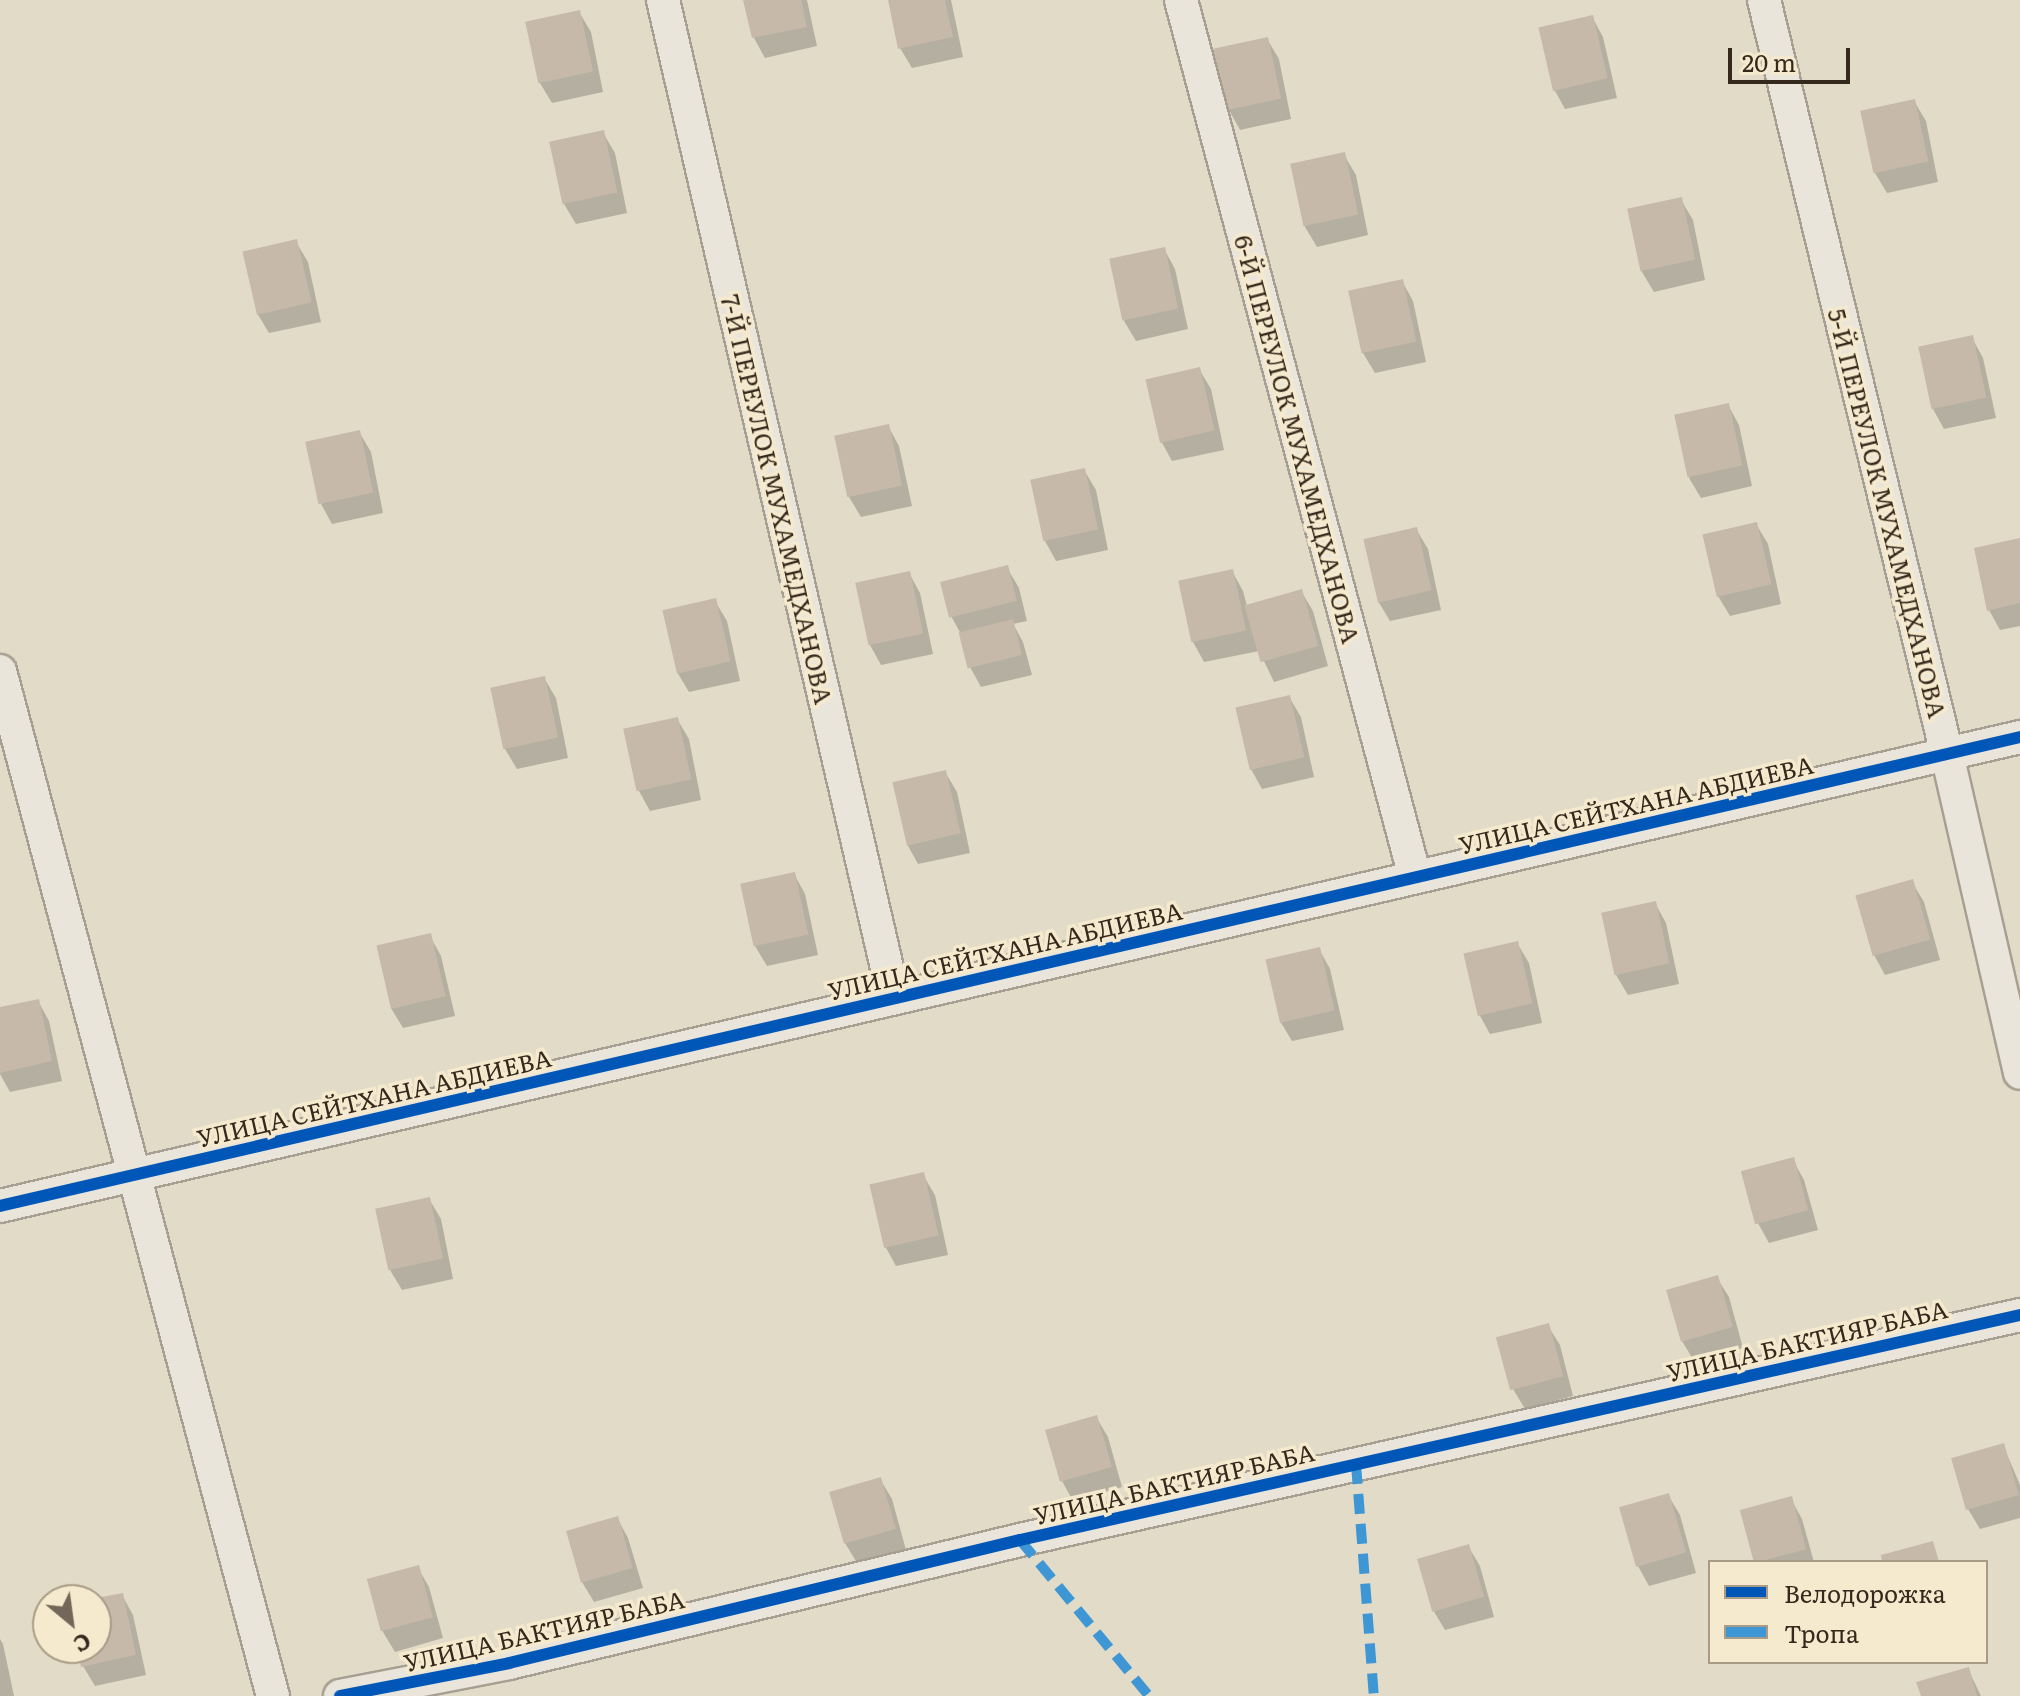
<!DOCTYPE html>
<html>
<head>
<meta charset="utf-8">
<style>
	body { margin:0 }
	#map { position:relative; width:2020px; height:1696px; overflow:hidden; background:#e2dbc8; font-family:Literata,serif }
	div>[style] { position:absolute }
	.shadow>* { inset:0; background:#0003 }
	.building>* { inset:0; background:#c6b9a9; transform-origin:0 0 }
	.roads { filter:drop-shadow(2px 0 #a79f92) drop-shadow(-2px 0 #a79f92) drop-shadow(0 2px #a79f92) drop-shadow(0 -2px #a79f92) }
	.street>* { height:32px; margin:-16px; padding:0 16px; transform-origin:16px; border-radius:16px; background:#eae5db }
	.quiet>* { height:10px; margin-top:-5px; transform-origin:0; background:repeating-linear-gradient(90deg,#3e96d4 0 20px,transparent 0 30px) }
	.cycleway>* { height:12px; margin:-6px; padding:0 6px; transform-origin:6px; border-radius:6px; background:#0057b8 }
	span { translate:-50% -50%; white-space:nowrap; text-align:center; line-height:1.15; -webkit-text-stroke:7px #f5e9ce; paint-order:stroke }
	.street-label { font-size:24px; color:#35281c }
	.legend { position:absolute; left:1708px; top:1560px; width:280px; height:104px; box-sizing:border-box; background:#f5e9ce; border:2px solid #a89c87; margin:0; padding:10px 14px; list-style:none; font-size:24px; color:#35281c }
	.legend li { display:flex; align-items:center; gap:16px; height:40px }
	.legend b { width:40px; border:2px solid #a89c87 }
	.north { position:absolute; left:32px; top:1584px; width:80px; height:80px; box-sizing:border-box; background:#f5e9ce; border:2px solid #a89c87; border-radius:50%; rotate:151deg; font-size:22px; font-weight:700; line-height:32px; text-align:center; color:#35281c }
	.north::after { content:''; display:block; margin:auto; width:28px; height:36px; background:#726758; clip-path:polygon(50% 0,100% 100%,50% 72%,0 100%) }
	.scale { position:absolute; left:1728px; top:48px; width:122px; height:36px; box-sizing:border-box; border:4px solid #35281c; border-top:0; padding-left:10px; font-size:24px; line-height:28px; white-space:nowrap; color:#35281c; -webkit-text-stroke:6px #f5e9ce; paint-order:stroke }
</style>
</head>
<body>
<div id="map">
	<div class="shadow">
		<div style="clip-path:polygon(746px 0,807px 0,817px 46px,765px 58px,754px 38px)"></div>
		<div style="clip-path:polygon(890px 0,951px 0,963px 57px,912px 68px,900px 48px)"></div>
		<div style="clip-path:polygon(579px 12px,591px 32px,603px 92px,552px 103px,540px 83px)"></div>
		<div style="clip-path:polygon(1592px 17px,1603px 37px,1617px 98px,1565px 109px,1554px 89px)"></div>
		<div style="clip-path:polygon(1267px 39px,1279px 59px,1291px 119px,1240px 130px,1229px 110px)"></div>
		<div style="clip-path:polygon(1914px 101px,1926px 121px,1938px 182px,1887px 193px,1875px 173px)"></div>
		<div style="clip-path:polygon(603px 133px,615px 153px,627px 213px,576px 224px,564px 204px)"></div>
		<div style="clip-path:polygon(1344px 155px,1356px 175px,1368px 235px,1317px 247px,1305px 227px,1292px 166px)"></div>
		<div style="clip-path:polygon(1681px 200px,1693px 220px,1705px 280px,1654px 292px,1642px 272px,1629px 211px)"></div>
		<div style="clip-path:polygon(296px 242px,308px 262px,321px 322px,269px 333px,257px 313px)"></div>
		<div style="clip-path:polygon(1164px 249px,1175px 269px,1188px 329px,1136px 341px,1124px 321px)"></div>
		<div style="clip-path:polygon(1402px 281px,1413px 301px,1426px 362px,1375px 373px,1363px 353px,1350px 293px)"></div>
		<div style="clip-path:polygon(1972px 338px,1983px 358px,1996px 418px,1944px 429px,1933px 409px)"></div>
		<div style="clip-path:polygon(1199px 369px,1211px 389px,1224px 450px,1172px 461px,1161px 441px)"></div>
		<div style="clip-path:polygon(1728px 405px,1739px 425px,1752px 486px,1701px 498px,1689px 478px)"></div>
		<div style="clip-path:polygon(888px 426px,899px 446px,912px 506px,861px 517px,849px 497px)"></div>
		<div style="clip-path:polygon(359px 432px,371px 452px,383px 513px,332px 524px,321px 504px)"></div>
		<div style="clip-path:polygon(1084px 470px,1096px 490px,1108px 550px,1056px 561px,1045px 541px)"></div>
		<div style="clip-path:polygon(1756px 524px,1768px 544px,1781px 604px,1730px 616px,1718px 596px,1705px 535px)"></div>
		<div style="clip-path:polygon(1416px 529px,1428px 549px,1441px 610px,1390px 621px,1378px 601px)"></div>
		<div style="clip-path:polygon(2020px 540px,2020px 626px,2000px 630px,1989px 610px)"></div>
		<div style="clip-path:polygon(1007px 568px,1019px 588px,1027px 621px,1013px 624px,1023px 642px,1032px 675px,981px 687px,970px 667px,961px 634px,951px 616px)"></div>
		<div style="clip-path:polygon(1232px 571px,1243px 591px,1247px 606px,1301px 591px,1313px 611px,1328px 666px,1274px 682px,1259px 651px,1204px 662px,1193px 642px)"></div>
		<div style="clip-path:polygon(909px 573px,920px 593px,933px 654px,881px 665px,870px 645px,857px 585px)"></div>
		<div style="clip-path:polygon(715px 601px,727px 621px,740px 681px,689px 692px,677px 672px)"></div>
		<div style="clip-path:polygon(544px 678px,556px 698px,568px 758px,517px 769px,505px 749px)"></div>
		<div style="clip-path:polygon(1289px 697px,1301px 717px,1314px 777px,1262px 789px,1251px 769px)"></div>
		<div style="clip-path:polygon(677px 719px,689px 739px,701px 800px,650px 811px,639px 791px,626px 731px)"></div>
		<div style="clip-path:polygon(945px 772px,957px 792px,970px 853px,918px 864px,907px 844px,894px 783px)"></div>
		<div style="clip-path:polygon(794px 874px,805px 894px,818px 955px,767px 966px,755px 946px)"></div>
		<div style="clip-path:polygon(1912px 882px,1924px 902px,1940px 960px,1885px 975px,1874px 955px)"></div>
		<div style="clip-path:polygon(1655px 903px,1666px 923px,1679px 984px,1628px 995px,1616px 975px)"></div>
		<div style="clip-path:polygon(430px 936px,441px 956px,455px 1016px,403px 1028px,391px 1008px)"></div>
		<div style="clip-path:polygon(1517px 943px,1529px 963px,1542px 1023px,1490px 1034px,1479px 1014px)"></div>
		<div style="clip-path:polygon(1319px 949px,1330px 969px,1344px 1030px,1292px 1041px,1280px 1021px)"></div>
		<div style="clip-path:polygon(38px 1001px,49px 1021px,62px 1081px,10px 1092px,0 1074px,0 1009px)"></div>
		<div style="clip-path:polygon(1793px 1160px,1804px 1180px,1818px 1230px,1769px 1243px,1758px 1223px)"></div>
		<div style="clip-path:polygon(923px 1175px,935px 1195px,948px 1255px,896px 1266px,885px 1246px)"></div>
		<div style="clip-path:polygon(429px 1199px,441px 1219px,453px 1279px,402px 1290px,390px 1270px)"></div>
		<div style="clip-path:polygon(1717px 1278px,1729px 1297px,1743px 1348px,1694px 1361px,1682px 1341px)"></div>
		<div style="clip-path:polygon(1548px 1326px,1560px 1345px,1573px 1396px,1525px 1409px,1513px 1389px)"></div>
		<div style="clip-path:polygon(1096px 1417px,1108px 1437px,1122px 1487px,1073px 1501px,1062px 1481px)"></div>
		<div style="clip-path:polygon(2003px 1445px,2020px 1485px,2020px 1518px,1980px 1529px,1968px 1509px)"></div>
		<div style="clip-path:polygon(880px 1479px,892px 1499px,906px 1550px,857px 1563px,845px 1543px)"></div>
		<div style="clip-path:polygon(1668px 1495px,1680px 1515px,1696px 1573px,1649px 1586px,1638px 1566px)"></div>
		<div style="clip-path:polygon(1791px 1499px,1802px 1519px,1814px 1562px,1756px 1562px,1742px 1513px)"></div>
		<div style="clip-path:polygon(617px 1518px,628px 1538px,643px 1588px,594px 1602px,582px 1582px)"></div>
		<div style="clip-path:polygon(1468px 1546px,1480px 1566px,1494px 1617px,1445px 1630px,1433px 1610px)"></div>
		<div style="clip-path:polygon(418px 1568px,429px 1587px,443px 1638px,395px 1652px,383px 1632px,369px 1581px)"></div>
		<div style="clip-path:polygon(122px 1595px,133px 1615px,146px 1675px,95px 1686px,83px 1666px,79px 1648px,96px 1648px,96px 1601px)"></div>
		<div style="clip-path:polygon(0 1639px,3px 1644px,14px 1696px,0 1696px)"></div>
		<div style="clip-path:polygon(1968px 1669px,1981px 1696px,1923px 1696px)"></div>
	</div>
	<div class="building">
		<div style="clip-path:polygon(743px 0,801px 0,807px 27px,752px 38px)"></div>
		<div style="clip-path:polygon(888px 0,945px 0,953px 37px,898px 49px)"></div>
		<div style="left:580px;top:10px;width:63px;height:56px;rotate:78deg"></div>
		<div style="left:1593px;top:15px;width:65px;height:56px;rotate:77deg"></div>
		<div style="left:1268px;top:37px;width:63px;height:56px;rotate:78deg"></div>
		<div style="left:1915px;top:99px;width:64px;height:56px;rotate:78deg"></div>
		<div style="left:604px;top:130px;width:64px;height:56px;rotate:78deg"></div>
		<div style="left:1345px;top:152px;width:64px;height:56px;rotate:78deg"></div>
		<div style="left:1682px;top:197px;width:64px;height:56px;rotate:78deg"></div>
		<div style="left:297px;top:239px;width:65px;height:56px;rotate:77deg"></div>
		<div style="left:1165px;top:247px;width:63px;height:57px;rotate:78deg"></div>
		<div style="left:1403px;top:279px;width:64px;height:56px;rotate:78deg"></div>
		<div style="left:1973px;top:335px;width:64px;height:56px;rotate:78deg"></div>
		<div style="left:1200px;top:367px;width:65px;height:56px;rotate:77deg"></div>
		<div style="left:1729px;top:403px;width:64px;height:56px;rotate:78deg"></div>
		<div style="left:889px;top:424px;width:63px;height:56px;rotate:78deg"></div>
		<div style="left:360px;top:430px;width:64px;height:56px;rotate:78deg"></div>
		<div style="left:1085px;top:468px;width:63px;height:56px;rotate:78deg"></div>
		<div style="left:1757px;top:522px;width:64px;height:56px;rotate:77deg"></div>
		<div style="left:1417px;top:527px;width:65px;height:55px;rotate:77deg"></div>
		<div style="clip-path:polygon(2020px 538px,2020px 603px,1987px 611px,1974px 548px)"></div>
		<div style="left:1008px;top:565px;width:37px;height:70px;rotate:76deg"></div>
		<div style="left:1233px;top:569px;width:63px;height:56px;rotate:78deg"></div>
		<div style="left:910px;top:571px;width:64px;height:56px;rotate:78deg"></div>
		<div style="left:1302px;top:589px;width:59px;height:60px;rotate:74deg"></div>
		<div style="left:716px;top:598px;width:65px;height:55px;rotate:77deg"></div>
		<div style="left:1013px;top:619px;width:37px;height:56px;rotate:76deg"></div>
		<div style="left:545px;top:676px;width:63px;height:56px;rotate:78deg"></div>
		<div style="left:1290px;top:695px;width:64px;height:56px;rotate:77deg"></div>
		<div style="left:678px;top:717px;width:64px;height:56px;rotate:78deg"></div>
		<div style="left:946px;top:770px;width:65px;height:55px;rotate:77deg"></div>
		<div style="left:795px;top:872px;width:64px;height:56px;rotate:78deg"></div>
		<div style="left:1913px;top:879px;width:63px;height:60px;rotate:74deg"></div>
		<div style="left:1656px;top:901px;width:64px;height:56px;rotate:78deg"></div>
		<div style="left:431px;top:933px;width:65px;height:56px;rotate:77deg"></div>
		<div style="left:1518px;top:941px;width:64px;height:56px;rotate:77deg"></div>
		<div style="left:1320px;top:947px;width:65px;height:56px;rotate:77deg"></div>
		<div style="clip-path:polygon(39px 999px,52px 1061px,0 1073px,0 1007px)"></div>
		<div style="left:1794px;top:1157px;width:55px;height:55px;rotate:75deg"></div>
		<div style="left:924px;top:1172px;width:65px;height:56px;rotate:77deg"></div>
		<div style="left:430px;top:1197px;width:63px;height:56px;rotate:78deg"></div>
		<div style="left:1718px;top:1275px;width:54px;height:54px;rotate:74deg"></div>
		<div style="left:1549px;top:1323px;width:55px;height:55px;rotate:75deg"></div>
		<div style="left:1097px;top:1415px;width:54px;height:54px;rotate:74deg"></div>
		<div style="left:2004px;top:1443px;width:54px;height:55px;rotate:74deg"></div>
		<div style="left:881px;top:1477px;width:54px;height:54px;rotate:74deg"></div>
		<div style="left:1669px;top:1493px;width:62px;height:52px;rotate:74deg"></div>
		<div style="left:1792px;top:1496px;width:55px;height:54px;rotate:75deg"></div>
		<div style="left:618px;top:1516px;width:54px;height:54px;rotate:74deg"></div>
		<div style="clip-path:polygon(1933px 1541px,1939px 1562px,1882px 1562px,1881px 1555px)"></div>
		<div style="left:1469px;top:1544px;width:55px;height:54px;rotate:74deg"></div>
		<div style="left:419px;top:1565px;width:54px;height:54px;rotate:75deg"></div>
		<div style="clip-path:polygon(123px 1593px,136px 1655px,81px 1667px,77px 1648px,96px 1648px,96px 1598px)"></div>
		<div style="clip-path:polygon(1969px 1667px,1977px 1696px,1921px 1696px,1916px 1682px)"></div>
	</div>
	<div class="roads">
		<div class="street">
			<div style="left:663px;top:0;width:1024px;rotate:76.97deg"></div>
			<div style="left:1181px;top:0;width:908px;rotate:75.06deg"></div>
			<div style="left:1764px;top:0;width:776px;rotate:76.36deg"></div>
			<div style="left:1947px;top:754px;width:327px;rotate:77.1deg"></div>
			<div style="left:0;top:671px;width:1061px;rotate:75.09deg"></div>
			<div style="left:0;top:1206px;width:2074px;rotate:-13.07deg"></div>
			<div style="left:340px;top:1696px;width:172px;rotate:-11deg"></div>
			<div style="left:509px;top:1663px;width:526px;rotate:-13.53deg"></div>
			<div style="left:1020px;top:1540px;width:1025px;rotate:-12.68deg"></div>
		</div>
	</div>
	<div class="quiet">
		<div style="left:1356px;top:1464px;width:233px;rotate:85.6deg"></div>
		<div style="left:1020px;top:1540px;width:202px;rotate:50.4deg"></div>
	</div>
	<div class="cycleway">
		<div style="left:0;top:1206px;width:2074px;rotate:-13.07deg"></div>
		<div style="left:340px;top:1696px;width:172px;rotate:-11deg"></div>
		<div style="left:509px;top:1663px;width:526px;rotate:-13.53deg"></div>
		<div style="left:1020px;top:1540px;width:1025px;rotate:-12.68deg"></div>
	</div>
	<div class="street-label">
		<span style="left:1298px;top:439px;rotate:75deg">6-Й ПЕРЕУЛОК МУХАМЕДХАНОВА</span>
		<span style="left:778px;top:499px;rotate:77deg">7-Й ПЕРЕУЛОК МУХАМЕДХАНОВА</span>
		<span style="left:1888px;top:513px;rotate:76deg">5-Й ПЕРЕУЛОК МУХАМЕДХАНОВА</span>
		<span style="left:1636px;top:804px;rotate:-13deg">УЛИЦА СЕЙТХАНА АБДИЕВА</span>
		<span style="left:1005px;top:950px;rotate:-13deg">УЛИЦА СЕЙТХАНА АБДИЕВА</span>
		<span style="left:374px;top:1097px;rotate:-13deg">УЛИЦА СЕЙТХАНА АБДИЕВА</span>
		<span style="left:1807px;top:1340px;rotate:-13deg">УЛИЦА БАКТИЯР БАБА</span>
		<span style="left:1174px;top:1483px;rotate:-13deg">УЛИЦА БАКТИЯР БАБА</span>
		<span style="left:544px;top:1630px;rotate:-13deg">УЛИЦА БАКТИЯР БАБА</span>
	</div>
	<ul class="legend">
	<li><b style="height:10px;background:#0057b8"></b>Велодорожка</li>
	<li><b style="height:10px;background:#3e96d4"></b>Тропа</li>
	</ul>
	<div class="north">С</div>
	<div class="scale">20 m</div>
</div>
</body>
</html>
